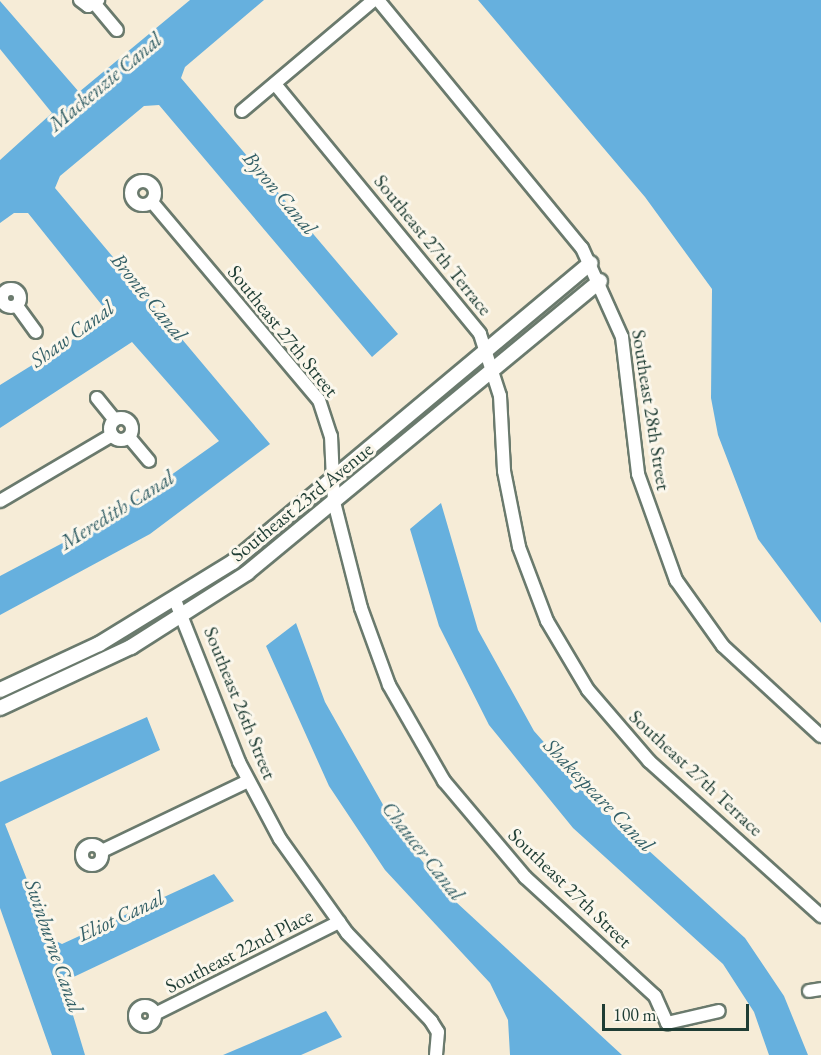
<!DOCTYPE html>
<html>
<head>
<meta charset="utf-8">
<style>
	body { margin:0 }
	#map { position:relative; width:821px; height:1055px; overflow:hidden; background:#f6ecd7; font-family:"EB Garamond",serif }
	div>[style] { position:absolute }
	.water>* { inset:0; background:#66b0de }
	.roads { filter:drop-shadow(2px 0 #6a7a6d) drop-shadow(-2px 0 #6a7a6d) drop-shadow(0 2px #6a7a6d) drop-shadow(0 -2px #6a7a6d) }
	.minor>* { height:12px; margin:-6px; padding:0 6px; transform-origin:6px; border-radius:6px; background:#fff }
	.minor>.ring { margin:-6px; padding:0; box-sizing:content-box; background:none; border:12px solid #fff; border-radius:50% }
	.tertiary>* { height:14px; margin:-7px; padding:0 7px; transform-origin:7px; border-radius:7px; background:#fff }
	span { translate:-50% -50%; white-space:nowrap; text-align:center; line-height:1.15; -webkit-text-stroke:6px #fbf7ec; paint-order:stroke }
	.street-label { font-size:20px; color:#1f3d34 }
	.water-label { font-size:21px; color:#346067; font-style:italic }
	.scale { position:absolute; left:602px; top:1004px; width:147px; height:27px; box-sizing:border-box; border:3px solid #1f3d34; border-top:0; padding-left:8px; font-size:18px; line-height:21px; white-space:nowrap; color:#1f3d34; -webkit-text-stroke:4px #fbf7ec; paint-order:stroke }
</style>
</head>
<body>
<div id="map">
	<div class="water">
		<div style="clip-path:polygon(190px 0,264px 0,185px 67px,181px 78px,398px 334px,372px 357px,159px 105px,144px 106px,60px 176px,55px 188px,270px 444px,150px 534px,0 615px,0 576px,112px 517px,219px 441px,132px 342px,0 428px,0 385px,71px 341px,105px 309px,28px 213px,14px 213px,0 223px,0 160px,52px 113px,0 49px,0 1px,79px 92px)"></div>
		<div style="clip-path:polygon(478px 0,821px 0,821px 623px,758px 539px,718px 435px,711px 398px,712px 289px,645px 197px)"></div>
		<div style="clip-path:polygon(441px 503px,478px 630px,534px 731px,604px 810px,745px 938px,784px 996px,808px 1055px,769px 1055px,754px 1012px,723px 964px,573px 828px,489px 725px,439px 626px,410px 529px)"></div>
		<div style="clip-path:polygon(296px 623px,325px 702px,399px 833px,456px 902px,622px 1055px,510px 1055px,508px 1020px,490px 983px,385px 870px,329px 786px,266px 646px)"></div>
		<div style="clip-path:polygon(147px 717px,160px 750px,5px 824px,50px 938px,62px 944px,214px 874px,234px 901px,63px 982px,85px 1055px,52px 1055px,0 908px,0 782px)"></div>
		<div style="clip-path:polygon(326px 1011px,342px 1037px,301px 1055px,223px 1055px)"></div>
	</div>
	<div class="roads">
		<div class="minor">
			<div style="left:80px;top:0;width:10px;rotate:37deg"></div>
			<div style="left:88px;top:6px;width:12px;rotate:-31deg"></div>
			<div style="left:378px;top:0;width:321px;rotate:50.6deg"></div>
			<div style="left:582px;top:248px;width:98px;rotate:65.8deg"></div>
			<div style="left:622px;top:337px;width:138px;rotate:83.3deg"></div>
			<div style="left:638px;top:474px;width:113px;rotate:70.3deg"></div>
			<div style="left:676px;top:580px;width:81px;rotate:54.5deg"></div>
			<div style="left:723px;top:646px;width:133px;rotate:42.6deg"></div>
			<div style="left:95px;top:4px;width:34px;rotate:50deg"></div>
			<div style="left:275px;top:84px;width:323px;rotate:50.6deg"></div>
			<div style="left:480px;top:334px;width:65px;rotate:72.1deg"></div>
			<div style="left:500px;top:396px;width:75px;rotate:86.9deg"></div>
			<div style="left:504px;top:471px;width:77px;rotate:78.8deg"></div>
			<div style="left:519px;top:547px;width:79px;rotate:69.3deg"></div>
			<div style="left:547px;top:621px;width:80px;rotate:59.3deg"></div>
			<div style="left:588px;top:690px;width:94px;rotate:49.3deg"></div>
			<div style="left:649px;top:761px;width:232px;rotate:42deg"></div>
			<div style="left:242px;top:111px;width:172px;rotate:-40.1deg"></div>
			<div class="ring" style="left:131px;top:181px;width:12px;height:12px"></div>
			<div style="left:152px;top:202px;width:259px;rotate:49.9deg"></div>
			<div style="left:319px;top:400px;width:38px;rotate:72deg"></div>
			<div style="left:331px;top:436px;width:66px;rotate:87.4deg"></div>
			<div style="left:334px;top:502px;width:109px;rotate:75.7deg"></div>
			<div style="left:361px;top:608px;width:82px;rotate:70deg"></div>
			<div style="left:389px;top:685px;width:111px;rotate:60.2deg"></div>
			<div style="left:444px;top:781px;width:126px;rotate:49.8deg"></div>
			<div style="left:525px;top:877px;width:176px;rotate:42.5deg"></div>
			<div style="left:655px;top:996px;width:30px;rotate:66deg"></div>
			<div style="left:667px;top:1023px;width:53px;rotate:-13deg"></div>
			<div class="ring" style="left:2px;top:289px;width:6px;height:6px"></div>
			<div style="left:17px;top:306px;width:32px;rotate:54deg"></div>
			<div style="left:97px;top:398px;width:28px;rotate:51deg"></div>
			<div class="ring" style="left:110px;top:418px;width:10px;height:10px"></div>
			<div style="left:129px;top:437px;width:31px;rotate:50deg"></div>
			<div style="left:0;top:501px;width:130px;rotate:-30.5deg"></div>
			<div style="left:175px;top:600px;width:174px;rotate:68.4deg"></div>
			<div style="left:239px;top:762px;width:87px;rotate:62deg"></div>
			<div style="left:280px;top:839px;width:115px;rotate:54.5deg"></div>
			<div style="left:347px;top:933px;width:122px;rotate:46.3deg"></div>
			<div style="left:431px;top:1021px;width:13px;rotate:58deg"></div>
			<div style="left:438px;top:1032px;width:23px;rotate:95deg"></div>
			<div class="ring" style="left:82px;top:845px;width:8px;height:8px"></div>
			<div style="left:102px;top:851px;width:162px;rotate:-25.6deg"></div>
			<div style="left:809px;top:991px;width:12px;rotate:-9deg"></div>
			<div class="ring" style="left:135px;top:1006px;width:8px;height:8px"></div>
			<div style="left:155px;top:1014px;width:206px;rotate:-26.6deg"></div>
		</div>
		<div class="tertiary">
			<div style="left:0;top:690px;width:109px;rotate:-24.9deg"></div>
			<div style="left:99px;top:644px;width:157px;rotate:-31.5deg"></div>
			<div style="left:233px;top:562px;width:466px;rotate:-39.9deg"></div>
			<div style="left:0;top:708px;width:145px;rotate:-25deg"></div>
			<div style="left:131px;top:647px;width:138px;rotate:-32.5deg"></div>
			<div style="left:247px;top:573px;width:458px;rotate:-39.6deg"></div>
		</div>
	</div>
	<div class="street-label">
		<span style="left:433px;top:245px;rotate:51deg">Southeast 27th Terrace</span>
		<span style="left:283px;top:331px;rotate:51deg">Southeast 27th Street</span>
		<span style="left:651px;top:410px;rotate:81deg">Southeast 28th Street</span>
		<span style="left:302px;top:502px;rotate:-39deg">Southeast 23rd Avenue</span>
		<span style="left:240px;top:703px;rotate:68deg">Southeast 26th Street</span>
		<span style="left:696px;top:773px;rotate:43deg">Southeast 27th Terrace</span>
		<span style="left:570px;top:888px;rotate:44deg">Southeast 27th Street</span>
		<span style="left:239px;top:951px;rotate:-27deg">Southeast 22nd Place</span>
	</div>
	<div class="water-label">
		<span style="left:105px;top:82px;rotate:-40deg">Mackenzie Canal</span>
		<span style="left:280px;top:193px;rotate:50deg">Byron Canal</span>
		<span style="left:149px;top:297px;rotate:51deg">Bronte Canal</span>
		<span style="left:72px;top:334px;rotate:-36deg">Shaw Canal</span>
		<span style="left:117px;top:510px;rotate:-32deg">Meredith Canal</span>
		<span style="left:599px;top:795px;rotate:46deg">Shakespeare Canal</span>
		<span style="left:423px;top:851px;rotate:52deg">Chaucer Canal</span>
		<span style="left:121px;top:916px;rotate:-25deg">Eliot Canal</span>
		<span style="left:54px;top:946px;rotate:71deg">Swinburne Canal</span>
	</div>
	<div class="scale">100 m</div>
</div>
</body>
</html>
